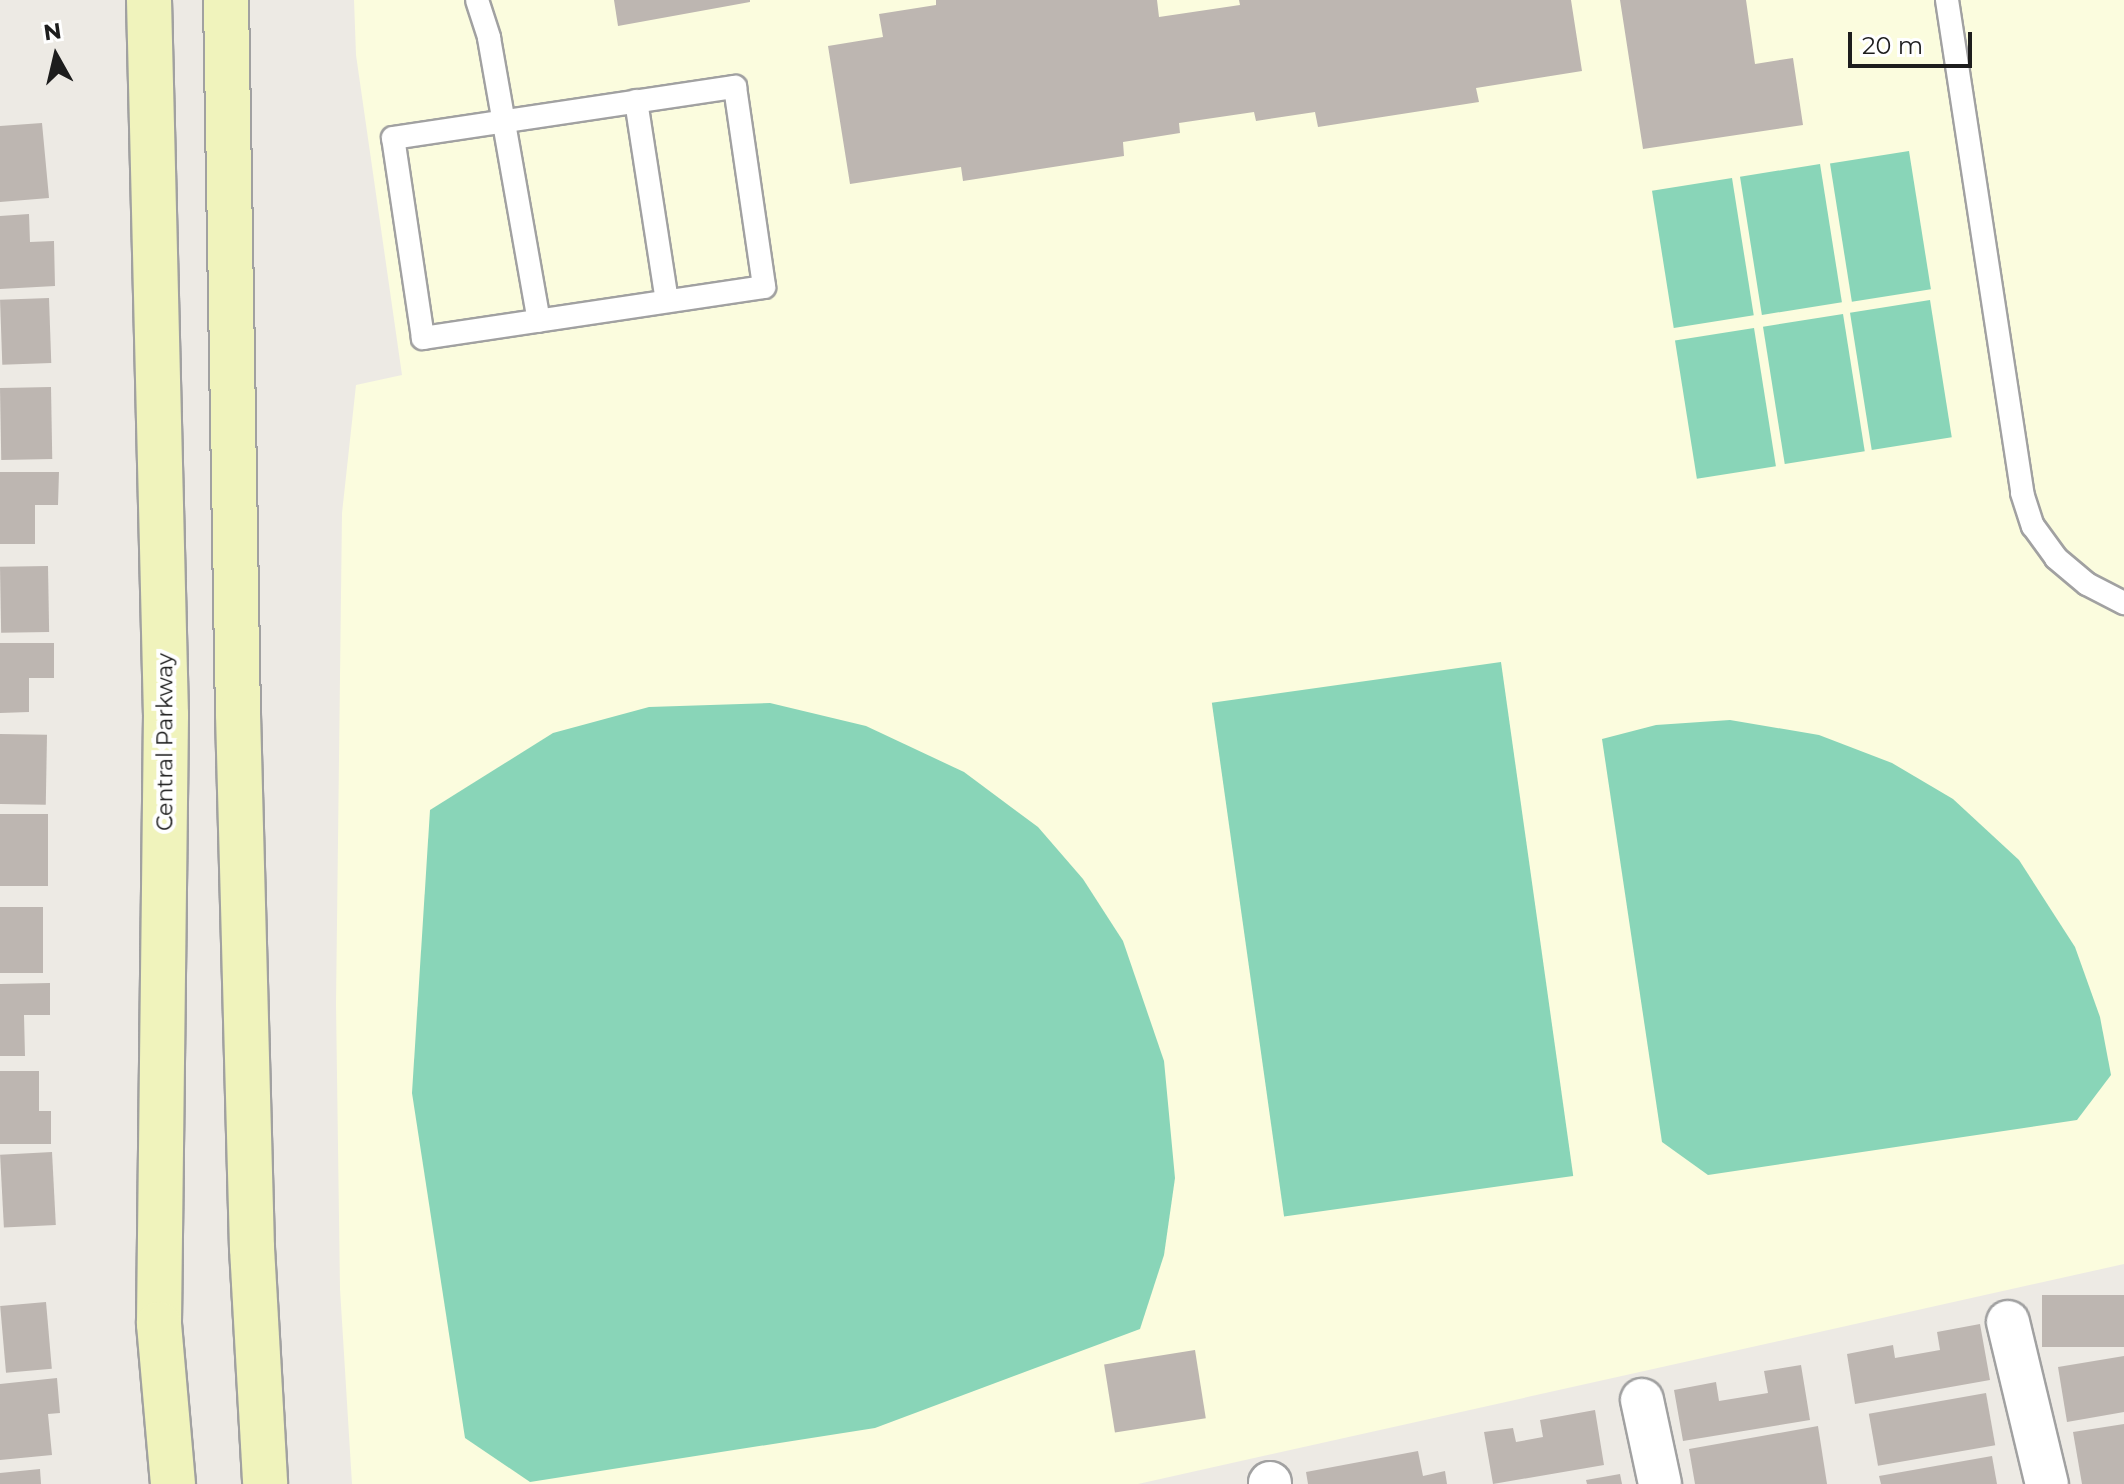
<!DOCTYPE html>
<html>
<head>
<meta charset="utf-8">
<style>
	body { margin:0 }
	#map { position:relative; width:2124px; height:1484px; overflow:hidden; background:#edeae4; font-family:Montserrat,sans-serif }
	div>[style] { position:absolute }
	.education>* { inset:0; background:#fbfcde }
	.pitch>* { inset:0; background:#89d5b8; transform-origin:0 0 }
	.building>* { inset:0; background:#bdb6b1; transform-origin:0 0 }
	.roads { filter:drop-shadow(2px 0 #a1a1a1) drop-shadow(-2px 0 #a1a1a1) drop-shadow(0 2px #a1a1a1) drop-shadow(0 -2px #a1a1a1) }
	.lane>* { height:22px; margin:-11px; padding:0 11px; transform-origin:11px; border-radius:11px; background:#fff }
	.street>* { height:42px; margin:-21px; padding:0 21px; transform-origin:21px; border-radius:21px; background:#fff }
	.secondary>* { height:44px; margin:-22px; padding:0 22px; transform-origin:22px; border-radius:22px; background:#f0f3bc }
	span { translate:-50% -50%; white-space:nowrap; text-align:center; line-height:1.15; -webkit-text-stroke:8px #fff; paint-order:stroke }
	.street-label { font-size:22px; color:#1d1d1d }
	.north { position:absolute; left:16px; top:16px; width:80px; height:80px; -webkit-text-stroke:6px #fff; paint-order:stroke; rotate:352deg; font-size:22px; font-weight:700; line-height:32px; text-align:center; color:#1d1d1d }
	.north::after { content:''; display:block; margin:auto; width:28px; height:36px; background:#1d1d1d; clip-path:polygon(50% 0,100% 100%,50% 72%,0 100%) }
	.scale { position:absolute; left:1848px; top:32px; width:124px; height:36px; box-sizing:border-box; border:4px solid #1d1d1d; border-top:0; padding-left:10px; font-size:24px; line-height:28px; white-space:nowrap; color:#1d1d1d; -webkit-text-stroke:6px #fff; paint-order:stroke }
</style>
</head>
<body>
<div id="map">
	<div class="education">
		<div style="clip-path:polygon(354px 0,2124px 0,2124px 1264px,1138px 1484px,352px 1484px,340px 1289px,336px 1004px,342px 513px,356px 385px,402px 375px,356px 55px)"></div>
	</div>
	<div class="pitch">
		<div style="left:1909px;top:151px;width:140px;height:80px;rotate:81deg"></div>
		<div style="left:1820px;top:164px;width:140px;height:81px;rotate:81deg"></div>
		<div style="left:1732px;top:178px;width:139px;height:81px;rotate:81deg"></div>
		<div style="left:1930px;top:300px;width:139px;height:81px;rotate:81deg"></div>
		<div style="left:1843px;top:314px;width:139px;height:81px;rotate:81deg"></div>
		<div style="left:1754px;top:328px;width:140px;height:80px;rotate:81deg"></div>
		<div style="left:1501px;top:662px;width:519px;height:292px;rotate:82deg"></div>
		<div style="clip-path:polygon(770px 703px,866px 726px,964px 772px,1038px 827px,1083px 879px,1123px 941px,1164px 1061px,1175px 1178px,1164px 1255px,1140px 1329px,875px 1428px,530px 1482px,465px 1438px,412px 1093px,430px 810px,553px 733px,649px 707px)"></div>
		<div style="clip-path:polygon(1730px 720px,1819px 735px,1892px 763px,1953px 799px,2019px 860px,2075px 947px,2100px 1017px,2111px 1075px,2077px 1120px,1708px 1175px,1662px 1142px,1602px 739px,1656px 725px)"></div>
	</div>
	<div class="building">
		<div style="clip-path:polygon(614px 0,750px 0,750px 2px,618px 26px)"></div>
		<div style="clip-path:polygon(936px 0,1157px 0,1159px 17px,1240px 5px,1239px 0,1571px 0,1582px 71px,1476px 88px,1479px 102px,1318px 127px,1315px 112px,1256px 121px,1254px 112px,1179px 123px,1180px 133px,1123px 142px,1124px 156px,963px 181px,961px 167px,850px 184px,828px 46px,883px 37px,879px 14px,936px 5px)"></div>
		<div style="clip-path:polygon(1620px 0,1746px 0,1755px 64px,1793px 58px,1803px 125px,1643px 149px)"></div>
		<div style="clip-path:polygon(42px 123px,49px 198px,0 202px,0 126px)"></div>
		<div style="clip-path:polygon(29px 214px,30px 242px,54px 241px,55px 286px,0 289px,0 216px)"></div>
		<div style="left:49px;top:298px;width:65px;height:49px;rotate:88deg"></div>
		<div style="left:51px;top:387px;width:72px;height:51px;rotate:89deg"></div>
		<div style="clip-path:polygon(0 472px,59px 472px,58px 505px,35px 505px,35px 544px,0 544px)"></div>
		<div style="left:48px;top:566px;width:66px;height:48px;rotate:89deg"></div>
		<div style="clip-path:polygon(0 643px,54px 643px,54px 678px,29px 678px,29px 712px,0 713px)"></div>
		<div style="left:0;top:734px;width:47px;height:70px;rotate:1deg"></div>
		<div style="left:0;top:814px;width:48px;height:72px"></div>
		<div style="left:0;top:907px;width:43px;height:66px"></div>
		<div style="clip-path:polygon(50px 983px,50px 1015px,24px 1015px,25px 1056px,0 1056px,0 984px)"></div>
		<div style="clip-path:polygon(0 1071px,39px 1071px,39px 1111px,51px 1111px,51px 1144px,0 1144px)"></div>
		<div style="left:52px;top:1152px;width:73px;height:52px;rotate:87deg"></div>
		<div style="left:2124px;top:1295px;width:52px;height:82px;rotate:90deg"></div>
		<div style="left:46px;top:1302px;width:67px;height:46px;rotate:85deg"></div>
		<div style="clip-path:polygon(1980px 1324px,1990px 1380px,1855px 1404px,1847px 1354px,1893px 1345px,1895px 1358px,1940px 1350px,1937px 1332px)"></div>
		<div style="left:1195px;top:1350px;width:69px;height:92px;rotate:81deg"></div>
		<div style="clip-path:polygon(2124px 1356px,2124px 1412px,2067px 1422px,2058px 1367px)"></div>
		<div style="clip-path:polygon(1801px 1365px,1810px 1420px,1683px 1441px,1674px 1390px,1716px 1382px,1719px 1401px,1768px 1393px,1764px 1371px)"></div>
		<div style="clip-path:polygon(57px 1378px,60px 1413px,48px 1414px,52px 1455px,0 1460px,0 1384px)"></div>
		<div style="left:1986px;top:1393px;width:53px;height:119px;rotate:80deg"></div>
		<div style="clip-path:polygon(1595px 1410px,1604px 1465px,1493px 1484px,1484px 1432px,1513px 1428px,1516px 1442px,1543px 1437px,1540px 1420px)"></div>
		<div style="clip-path:polygon(2124px 1424px,2124px 1484px,2082px 1484px,2073px 1432px)"></div>
		<div style="clip-path:polygon(1818px 1426px,1827px 1484px,1695px 1484px,1689px 1449px)"></div>
		<div style="clip-path:polygon(1418px 1451px,1423px 1476px,1445px 1471px,1447px 1484px,1308px 1484px,1306px 1472px)"></div>
		<div style="clip-path:polygon(1992px 1456px,1997px 1484px,1881px 1484px,1879px 1476px)"></div>
		<div style="clip-path:polygon(40px 1469px,41px 1484px,0 1484px,0 1473px)"></div>
		<div style="clip-path:polygon(1620px 1474px,1622px 1484px,1587px 1484px,1586px 1480px)"></div>
	</div>
	<div class="roads">
		<div class="lane">
			<div style="left:477px;top:0;width:40px;rotate:72deg"></div>
			<div style="left:489px;top:38px;width:287px;rotate:80deg"></div>
			<div style="left:1947px;top:0;width:499px;rotate:81.3deg"></div>
			<div style="left:2022px;top:493px;width:35px;rotate:72deg"></div>
			<div style="left:2033px;top:526px;width:39px;rotate:54deg"></div>
			<div style="left:2056px;top:558px;width:40px;rotate:40deg"></div>
			<div style="left:2087px;top:584px;width:42px;rotate:27.2deg"></div>
			<div style="left:735px;top:87px;width:202px;rotate:81.7deg"></div>
			<div style="left:764px;top:287px;width:345px;rotate:171.5deg"></div>
			<div style="left:423px;top:338px;width:202px;rotate:-98.5deg"></div>
			<div style="left:393px;top:138px;width:346px;rotate:-8.5deg"></div>
			<div style="left:636px;top:101px;width:202px;rotate:81.2deg"></div>
		</div>
		<div class="street">
			<div style="left:2008px;top:1322px;width:167px;rotate:76.5deg"></div>
			<div style="left:1642px;top:1400px;width:86px;rotate:77.9deg"></div>
			<div style="left:1270px;top:1483px;width:1px;rotate:90deg"></div>
		</div>
		<div class="secondary">
			<div style="left:149px;top:0;width:715px;rotate:88.64deg"></div>
			<div style="left:166px;top:715px;width:609px;rotate:90.66deg"></div>
			<div style="left:159px;top:1324px;width:161px;rotate:85deg"></div>
			<div style="left:226px;top:0;width:714px;rotate:89.04deg"></div>
			<div style="left:238px;top:714px;width:534px;rotate:88.5deg"></div>
			<div style="left:252px;top:1248px;width:236px;rotate:86.8deg"></div>
		</div>
	</div>
	<div class="street-label">
		<span style="left:165px;top:742px;rotate:-90deg">Central Parkway</span>
	</div>
	<div class="north">N</div>
	<div class="scale">20 m</div>
</div>
</body>
</html>
